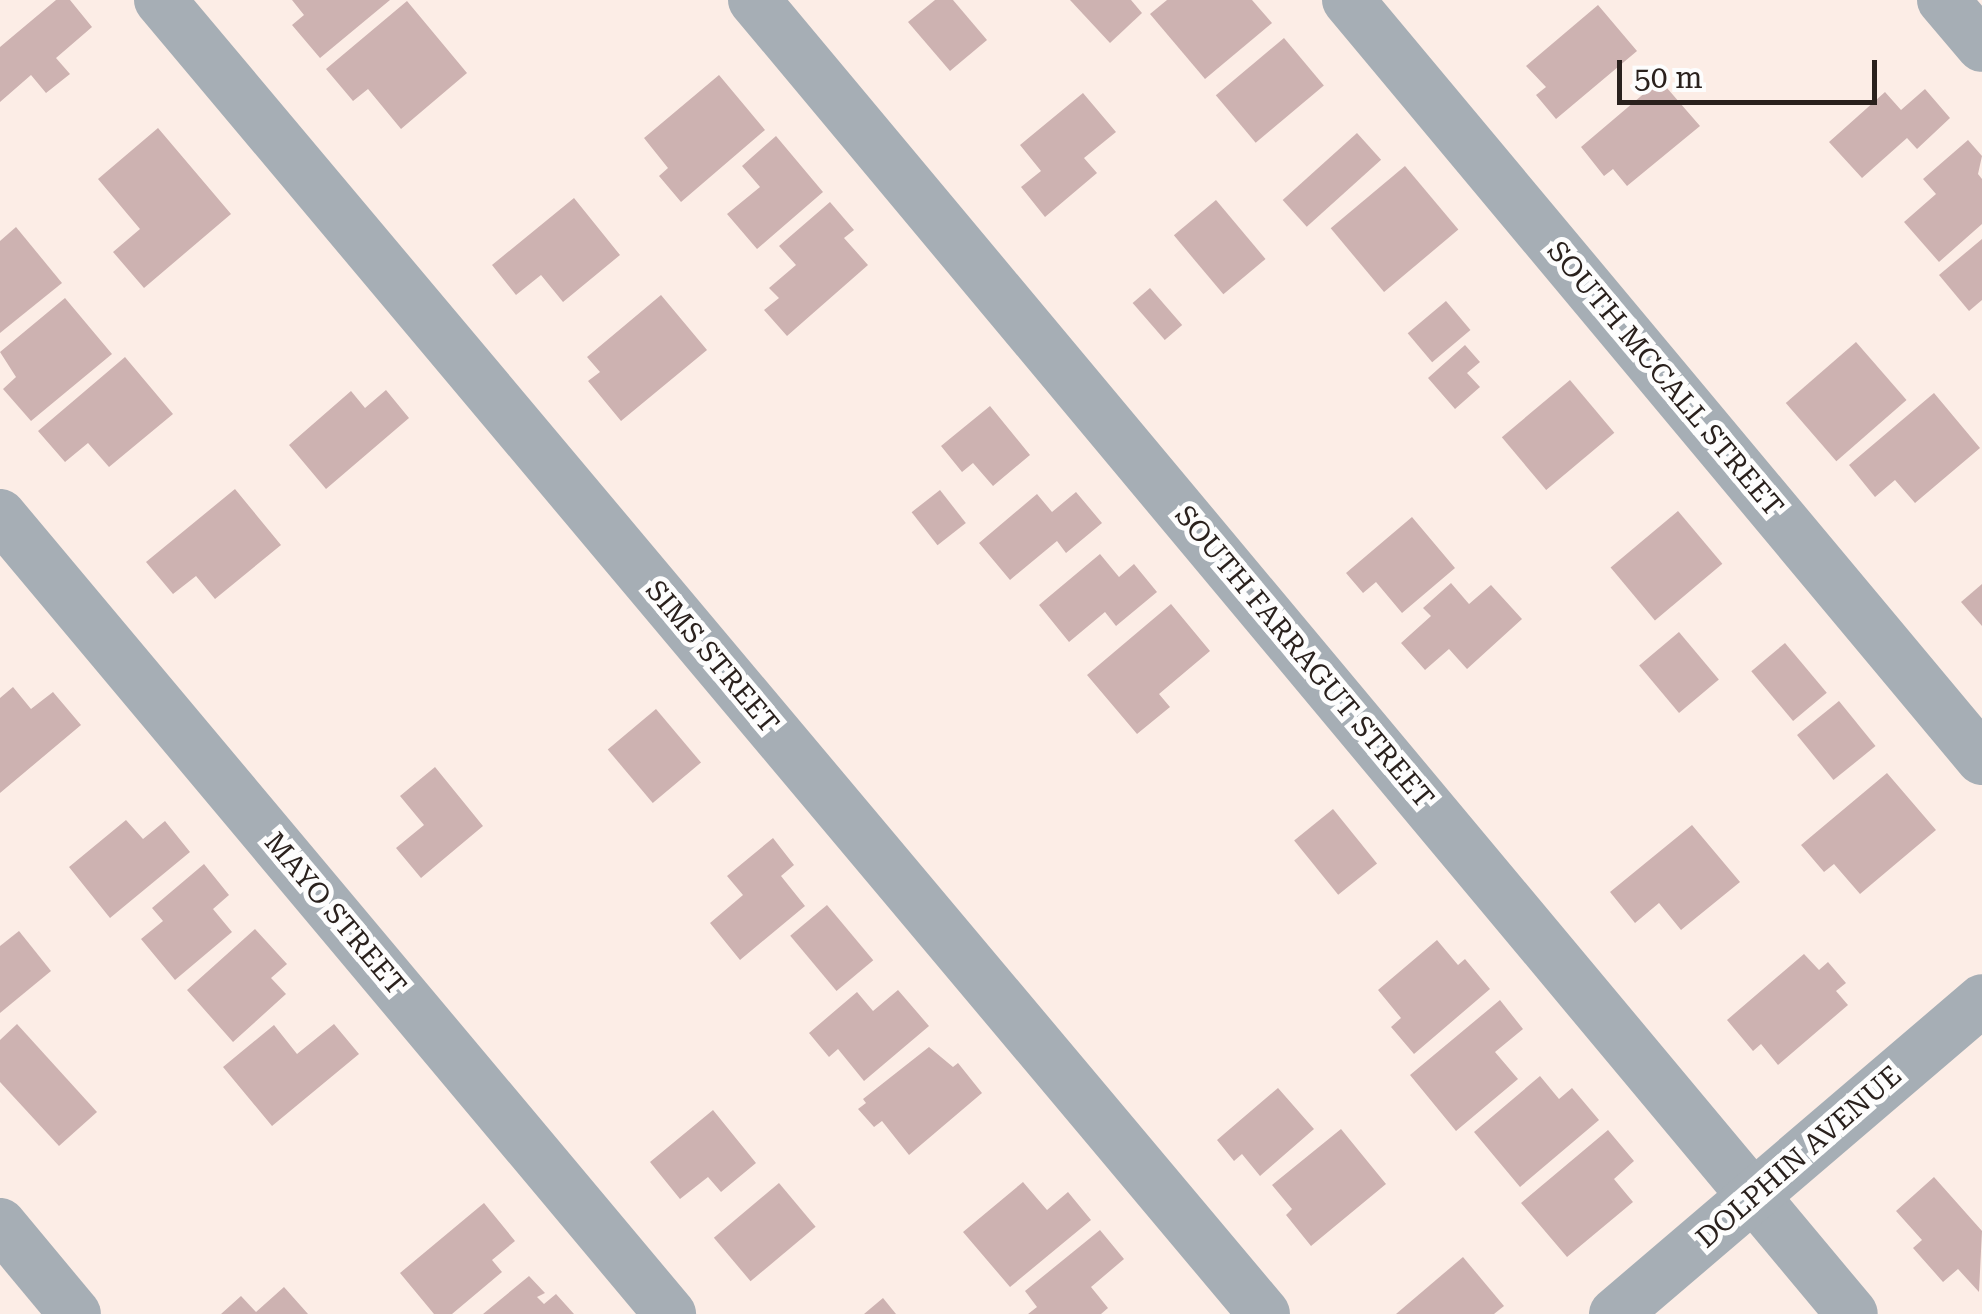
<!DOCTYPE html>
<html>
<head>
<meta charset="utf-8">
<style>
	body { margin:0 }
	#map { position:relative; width:1982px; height:1314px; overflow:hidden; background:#fcede6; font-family:"Roboto Serif",serif }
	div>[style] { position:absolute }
	.building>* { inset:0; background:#cdb2b1; transform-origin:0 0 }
	.minor>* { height:52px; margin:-26px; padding:0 26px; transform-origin:26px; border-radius:26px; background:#a6aeb5 }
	span { translate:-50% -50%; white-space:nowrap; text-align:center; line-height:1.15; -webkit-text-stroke:10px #fdfdfd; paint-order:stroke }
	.street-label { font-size:28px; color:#2a211d }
	.scale { position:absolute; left:1617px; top:60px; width:260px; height:45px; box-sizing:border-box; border:5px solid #2a211d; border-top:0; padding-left:12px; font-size:30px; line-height:35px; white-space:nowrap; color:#2a211d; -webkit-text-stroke:8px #fdfdfd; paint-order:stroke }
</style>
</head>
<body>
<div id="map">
	<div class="building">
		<div style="clip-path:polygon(56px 0,70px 0,92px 27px,56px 58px,70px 74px,46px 93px,31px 75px,0 102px,0 47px)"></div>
		<div style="clip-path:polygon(292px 0,390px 0,320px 58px,292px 25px,304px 15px)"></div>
		<div style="clip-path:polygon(935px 0,953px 0,987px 40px,950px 71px,908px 22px)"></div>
		<div style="clip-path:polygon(1070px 0,1131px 0,1142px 13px,1110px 43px)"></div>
		<div style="clip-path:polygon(1167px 0,1252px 0,1272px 23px,1205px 79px,1150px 14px)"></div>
		<div style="clip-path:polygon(407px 1px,467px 73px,401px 129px,368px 89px,353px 101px,326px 69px)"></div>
		<div style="clip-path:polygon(1598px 5px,1637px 51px,1556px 119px,1536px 95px,1546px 87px,1526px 66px)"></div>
		<div style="left:1284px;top:38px;width:62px;height:89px;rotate:50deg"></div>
		<div style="clip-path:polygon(719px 75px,765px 130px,681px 202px,659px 176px,668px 168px,644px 138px)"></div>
		<div style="clip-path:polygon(1660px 80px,1700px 126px,1627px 186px,1613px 169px,1604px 176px,1581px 147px)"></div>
		<div style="clip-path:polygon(1925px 89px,1950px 118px,1917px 149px,1907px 138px,1862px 178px,1829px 142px,1885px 92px,1901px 110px)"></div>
		<div style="clip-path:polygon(1083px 93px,1116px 132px,1084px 158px,1097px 173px,1045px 217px,1021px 187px,1041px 171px,1020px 145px)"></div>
		<div style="clip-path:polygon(158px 128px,231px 214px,144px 288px,113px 252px,140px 229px,98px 179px)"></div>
		<div style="left:1357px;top:133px;width:36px;height:100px;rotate:48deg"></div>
		<div style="clip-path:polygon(776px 136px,823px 192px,757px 249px,727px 214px,760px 187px,742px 166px)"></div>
		<div style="clip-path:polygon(1968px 140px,1982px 156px,1978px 174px,1982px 179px,1982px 224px,1939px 262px,1904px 222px,1936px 194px,1923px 179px)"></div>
		<div style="left:1405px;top:166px;width:83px;height:97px;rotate:50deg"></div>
		<div style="clip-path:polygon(574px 198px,620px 255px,563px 302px,541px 275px,516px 295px,492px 265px)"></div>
		<div style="left:1216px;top:200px;width:77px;height:55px;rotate:50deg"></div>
		<div style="clip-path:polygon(830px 202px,854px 230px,844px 238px,868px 265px,787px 336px,764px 310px,779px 298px,769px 288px,796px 265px,779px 246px)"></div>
		<div style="clip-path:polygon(16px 227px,62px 283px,0 333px,0 241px)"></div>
		<div style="clip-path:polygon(1982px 239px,1982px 300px,1969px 311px,1939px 275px)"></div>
		<div style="left:1150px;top:288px;width:49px;height:23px;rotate:49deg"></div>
		<div style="clip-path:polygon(661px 295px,707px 350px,621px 421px,588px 381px,600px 372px,587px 357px)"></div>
		<div style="clip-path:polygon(65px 298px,112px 354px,31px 421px,3px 389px,16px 377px,0 352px)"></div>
		<div style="left:1446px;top:301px;width:38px;height:50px;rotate:50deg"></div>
		<div style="left:1856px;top:342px;width:77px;height:93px;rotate:49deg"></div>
		<div style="clip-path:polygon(1465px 345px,1480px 362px,1467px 373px,1480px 387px,1455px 409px,1428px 378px)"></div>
		<div style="clip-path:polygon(125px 357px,173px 414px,109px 467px,88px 443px,65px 462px,38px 431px)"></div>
		<div style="left:1570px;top:380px;width:69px;height:89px;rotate:50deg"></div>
		<div style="clip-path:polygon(386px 390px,409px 418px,326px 489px,289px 445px,351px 391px,365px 408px)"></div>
		<div style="clip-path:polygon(1934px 393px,1980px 448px,1915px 503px,1895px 480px,1875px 497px,1849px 465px)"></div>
		<div style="clip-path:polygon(990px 406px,1030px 455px,993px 486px,973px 463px,962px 472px,941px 446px)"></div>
		<div style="clip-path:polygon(235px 489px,281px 545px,215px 599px,196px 576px,173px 594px,146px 562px)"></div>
		<div style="left:940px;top:490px;width:42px;height:36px;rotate:52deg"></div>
		<div style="clip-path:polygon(1076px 492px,1102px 523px,1066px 553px,1057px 541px,1010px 580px,979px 543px,1037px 494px,1052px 512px)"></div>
		<div style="left:1678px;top:511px;width:69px;height:88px;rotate:50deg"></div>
		<div style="clip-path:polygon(1412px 517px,1455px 568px,1402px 613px,1376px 582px,1363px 593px,1346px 573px)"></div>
		<div style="clip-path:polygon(1100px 554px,1119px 577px,1134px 564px,1157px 592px,1116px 626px,1105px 612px,1069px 642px,1039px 605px)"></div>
		<div style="clip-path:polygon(1451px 583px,1469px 604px,1491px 585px,1522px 619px,1467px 669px,1449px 649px,1425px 670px,1401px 643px,1431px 616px,1423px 608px)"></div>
		<div style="clip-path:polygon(1982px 584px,1982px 626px,1961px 602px)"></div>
		<div style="clip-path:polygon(1171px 604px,1210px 651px,1159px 694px,1170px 707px,1137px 734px,1087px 675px)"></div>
		<div style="left:1679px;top:632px;width:62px;height:52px;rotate:50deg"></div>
		<div style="left:1785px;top:643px;width:65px;height:44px;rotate:50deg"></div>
		<div style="clip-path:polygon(13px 687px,31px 709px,53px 692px,81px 725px,0 793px,0 698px)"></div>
		<div style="left:1839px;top:701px;width:58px;height:54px;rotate:51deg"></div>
		<div style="left:656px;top:709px;width:70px;height:63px;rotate:50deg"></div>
		<div style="clip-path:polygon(435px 767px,483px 826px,421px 878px,396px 848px,424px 825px,400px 796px)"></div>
		<div style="clip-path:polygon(1887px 773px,1936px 830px,1860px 894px,1834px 864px,1824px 872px,1801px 845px)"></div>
		<div style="left:1333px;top:809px;width:70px;height:50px;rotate:51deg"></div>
		<div style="clip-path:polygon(126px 820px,143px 839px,165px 821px,190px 852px,110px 918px,69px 867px)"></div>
		<div style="clip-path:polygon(1692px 825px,1740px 882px,1681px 930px,1659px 903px,1635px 923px,1610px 892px)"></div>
		<div style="clip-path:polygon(773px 838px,794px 865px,781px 876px,805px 906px,740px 960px,710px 923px,743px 895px,727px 876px)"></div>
		<div style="clip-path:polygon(204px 864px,229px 895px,213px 909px,232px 932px,175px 980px,141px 939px,163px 921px,152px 908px)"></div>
		<div style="left:827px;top:905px;width:72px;height:48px;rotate:50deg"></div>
		<div style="clip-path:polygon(255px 929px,287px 964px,271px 978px,286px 994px,233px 1042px,187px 990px)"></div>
		<div style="clip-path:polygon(19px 931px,51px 971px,0 1013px,0 946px)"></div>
		<div style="clip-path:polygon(1437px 940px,1458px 965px,1465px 959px,1490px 989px,1414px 1054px,1391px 1027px,1401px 1018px,1378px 990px)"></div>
		<div style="clip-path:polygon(1804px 954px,1819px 970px,1828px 962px,1846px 983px,1836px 991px,1848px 1005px,1778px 1065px,1761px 1044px,1753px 1051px,1727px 1020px)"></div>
		<div style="clip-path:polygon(898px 990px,929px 1026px,864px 1081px,838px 1049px,829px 1057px,809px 1033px,857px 992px,873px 1011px)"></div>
		<div style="clip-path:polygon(1500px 1000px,1523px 1029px,1495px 1052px,1518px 1079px,1456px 1131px,1410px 1075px)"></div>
		<div style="clip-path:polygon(17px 1024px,97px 1112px,59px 1146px,0 1082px,0 1040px)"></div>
		<div style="clip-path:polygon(334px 1024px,359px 1054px,272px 1126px,223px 1067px,274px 1025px,297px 1054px)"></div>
		<div style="clip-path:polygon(929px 1047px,953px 1067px,958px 1063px,982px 1093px,909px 1155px,882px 1121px,874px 1127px,858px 1109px,866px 1103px,863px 1099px)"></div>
		<div style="clip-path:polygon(1540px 1076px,1559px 1099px,1572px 1088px,1599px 1120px,1520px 1187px,1474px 1132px)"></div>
		<div style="clip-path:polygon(1278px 1088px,1314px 1129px,1260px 1176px,1242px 1154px,1234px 1161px,1217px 1140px)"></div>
		<div style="clip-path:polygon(713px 1110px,756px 1163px,721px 1192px,708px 1177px,680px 1199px,650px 1162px)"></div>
		<div style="clip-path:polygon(1341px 1129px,1386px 1184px,1311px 1246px,1286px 1215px,1292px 1209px,1272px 1185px)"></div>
		<div style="clip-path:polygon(1608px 1130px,1634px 1161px,1614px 1179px,1633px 1202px,1567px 1257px,1521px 1203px)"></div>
		<div style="clip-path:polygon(1934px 1177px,1982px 1231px,1979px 1292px,1958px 1269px,1943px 1282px,1913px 1248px,1922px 1240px,1896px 1211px)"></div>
		<div style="clip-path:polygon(1023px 1182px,1047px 1210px,1068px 1192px,1091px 1220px,1010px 1287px,963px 1232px)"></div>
		<div style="left:779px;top:1183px;width:57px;height:85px;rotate:50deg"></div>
		<div style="clip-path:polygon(484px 1203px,515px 1241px,492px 1260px,502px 1272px,452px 1314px,434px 1314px,400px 1273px)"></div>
		<div style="clip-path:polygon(1100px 1230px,1124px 1259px,1091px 1287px,1108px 1308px,1101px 1314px,1028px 1314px,1037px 1307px,1025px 1291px)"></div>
		<div style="clip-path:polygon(1463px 1257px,1504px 1306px,1494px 1314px,1396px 1314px)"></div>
		<div style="clip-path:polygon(529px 1276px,545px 1293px,537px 1297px,544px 1304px,556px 1294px,574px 1314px,483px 1314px)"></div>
		<div style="clip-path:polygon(284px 1287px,308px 1314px,221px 1314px,241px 1296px,256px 1312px)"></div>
		<div style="clip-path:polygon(883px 1298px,896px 1314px,864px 1314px)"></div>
	</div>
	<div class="minor">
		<div style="left:160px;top:0;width:1716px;rotate:49.96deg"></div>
		<div style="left:754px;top:0;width:1712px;rotate:50.12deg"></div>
		<div style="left:1348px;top:0;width:989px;rotate:50.13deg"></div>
		<div style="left:1943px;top:0;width:60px;rotate:49.7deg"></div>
		<div style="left:0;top:515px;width:1043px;rotate:50.02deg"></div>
		<div style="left:0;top:1224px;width:117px;rotate:50.2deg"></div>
		<div style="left:1615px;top:1314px;width:483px;rotate:-40.5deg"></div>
	</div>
	<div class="street-label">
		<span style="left:1665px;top:379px;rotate:50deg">SOUTH MCCALL STREET</span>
		<span style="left:712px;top:657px;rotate:50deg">SIMS STREET</span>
		<span style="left:1304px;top:657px;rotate:50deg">SOUTH FARRAGUT STREET</span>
		<span style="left:335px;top:914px;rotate:50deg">MAYO STREET</span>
		<span style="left:1799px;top:1157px;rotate:-41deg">DOLPHIN AVENUE</span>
	</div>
	<div class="scale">50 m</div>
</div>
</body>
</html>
